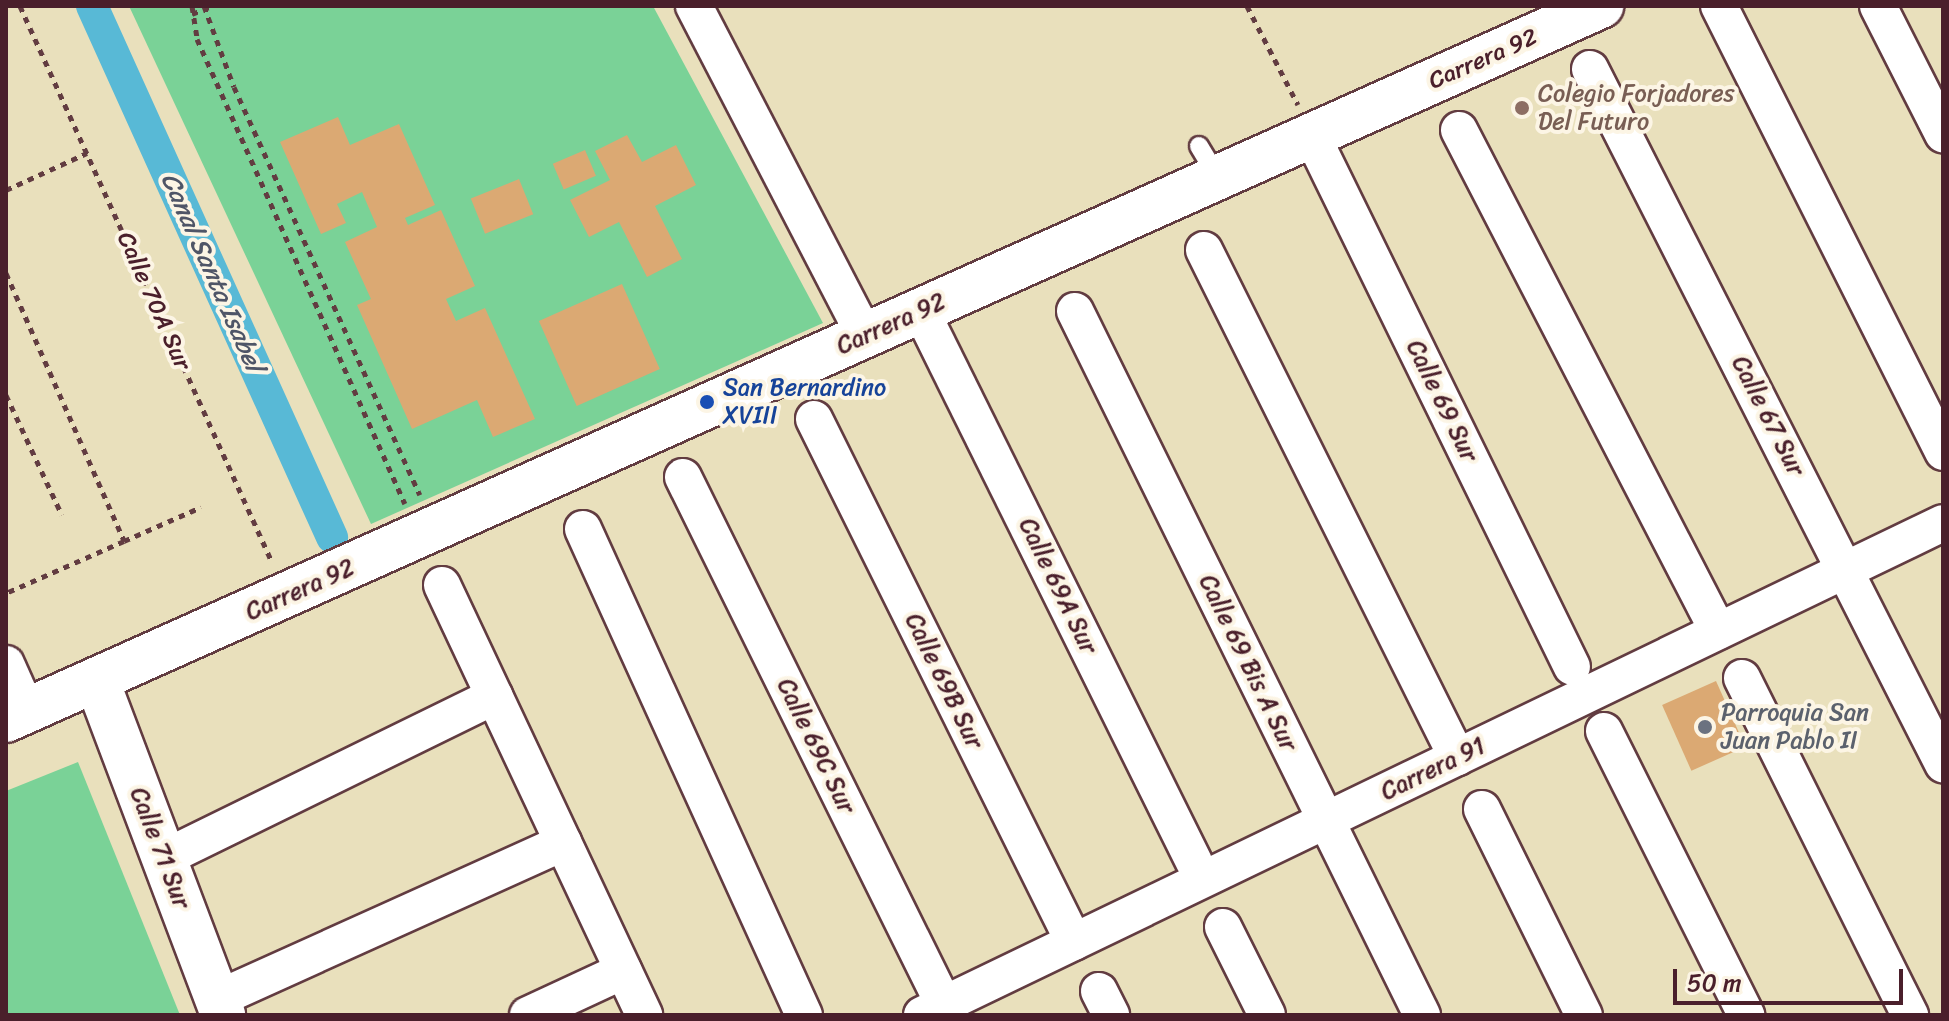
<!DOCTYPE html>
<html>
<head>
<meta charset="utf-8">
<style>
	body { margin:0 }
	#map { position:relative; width:1949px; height:1021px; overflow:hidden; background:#e9e0bc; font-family:Sriracha,sans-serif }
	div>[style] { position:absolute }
	.green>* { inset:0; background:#7ad297 }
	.canal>* { height:32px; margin:-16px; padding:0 16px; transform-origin:16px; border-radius:16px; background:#58b9d6 }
	.building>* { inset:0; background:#dba973; transform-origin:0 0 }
	.path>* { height:5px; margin-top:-2.5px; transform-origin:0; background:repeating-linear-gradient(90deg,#623c41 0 6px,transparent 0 12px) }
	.roads { filter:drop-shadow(2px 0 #623c41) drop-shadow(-2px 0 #623c41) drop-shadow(0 2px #623c41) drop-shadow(0 -2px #623c41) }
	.lane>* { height:18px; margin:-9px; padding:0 9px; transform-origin:9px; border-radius:9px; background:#fff }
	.street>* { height:36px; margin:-18px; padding:0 18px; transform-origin:18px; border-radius:18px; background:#fff }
	.secondary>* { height:44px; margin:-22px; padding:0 22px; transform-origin:22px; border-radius:22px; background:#fff }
	.dots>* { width:22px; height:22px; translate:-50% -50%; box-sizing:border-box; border:4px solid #fcf5e5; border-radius:50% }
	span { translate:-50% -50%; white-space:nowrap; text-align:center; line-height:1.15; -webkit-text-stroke:8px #fcf5e5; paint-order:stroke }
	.street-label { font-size:24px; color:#4a1f2b }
	.education-label { font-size:24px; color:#785e54 }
	.left { translate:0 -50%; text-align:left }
	.transit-label { font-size:24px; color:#164399 }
	.worship-label { font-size:24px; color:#5b616d }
	.water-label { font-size:26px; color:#4f5567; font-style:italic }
	.frame { position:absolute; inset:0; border:8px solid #4a1f2b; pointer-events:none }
	.scale { position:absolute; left:1673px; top:969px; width:230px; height:36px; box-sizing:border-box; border:4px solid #4a1f2b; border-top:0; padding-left:10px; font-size:24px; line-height:28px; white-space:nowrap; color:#4a1f2b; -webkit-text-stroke:6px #fcf5e5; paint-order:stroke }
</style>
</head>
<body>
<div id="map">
	<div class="green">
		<div style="clip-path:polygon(129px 6px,653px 6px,823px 323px,371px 524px)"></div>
		<div style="clip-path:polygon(78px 762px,180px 1015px,6px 1015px,6px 791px)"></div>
	</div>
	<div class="canal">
		<div style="left:92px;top:6px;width:583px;rotate:65.68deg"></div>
	</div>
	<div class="building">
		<div style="clip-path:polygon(338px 117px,350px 145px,399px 124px,435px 205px,405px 218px,408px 225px,441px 210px,475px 286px,446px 299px,456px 321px,485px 308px,535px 419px,493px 437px,477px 400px,412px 429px,357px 305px,371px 299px,345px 242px,377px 227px,362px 192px,337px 204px,346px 223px,321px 234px,280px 142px)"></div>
		<div style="clip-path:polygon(627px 135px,642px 162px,676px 145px,696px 185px,655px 206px,682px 259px,647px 277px,619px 222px,589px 237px,570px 200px,610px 180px,595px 151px)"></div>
		<div style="left:585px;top:150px;width:28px;height:35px;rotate:67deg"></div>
		<div style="left:519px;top:179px;width:38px;height:52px;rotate:68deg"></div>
		<div style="left:622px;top:284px;width:93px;height:91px;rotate:66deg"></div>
		<div style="left:1716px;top:681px;width:72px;height:59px;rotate:66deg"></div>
	</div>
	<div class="path">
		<div style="left:20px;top:6px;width:610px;rotate:65.62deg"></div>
		<div style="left:192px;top:6px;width:33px;rotate:81deg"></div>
		<div style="left:197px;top:39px;width:509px;rotate:65.9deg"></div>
		<div style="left:204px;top:6px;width:86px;rotate:69.7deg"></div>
		<div style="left:234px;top:87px;width:448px;rotate:65.5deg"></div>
		<div style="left:1247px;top:6px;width:111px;rotate:62.7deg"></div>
		<div style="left:192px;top:14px;width:22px;rotate:-22deg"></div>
		<div style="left:6px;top:190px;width:89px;rotate:-24.6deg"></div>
		<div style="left:6px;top:273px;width:293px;rotate:66.2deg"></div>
		<div style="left:124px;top:541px;width:129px;rotate:156.2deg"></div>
		<div style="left:6px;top:395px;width:132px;rotate:65deg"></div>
		<div style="left:124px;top:541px;width:84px;rotate:-23.8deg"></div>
	</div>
	<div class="roads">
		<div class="lane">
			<div style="left:1199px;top:146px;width:37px;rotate:59deg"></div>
		</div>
		<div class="street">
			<div style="left:694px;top:6px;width:372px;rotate:62.6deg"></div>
			<div style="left:1719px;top:6px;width:499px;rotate:63.3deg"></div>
			<div style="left:1878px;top:6px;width:144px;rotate:63.1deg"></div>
			<div style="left:1590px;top:69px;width:780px;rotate:63.07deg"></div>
			<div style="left:1459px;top:130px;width:564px;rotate:62.66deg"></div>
			<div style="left:1312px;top:136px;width:591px;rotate:63.91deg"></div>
			<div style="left:1204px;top:250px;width:567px;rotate:63.48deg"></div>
			<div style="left:921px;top:311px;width:615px;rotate:63.64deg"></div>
			<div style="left:1075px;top:311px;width:785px;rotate:63.76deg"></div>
			<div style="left:814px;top:419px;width:584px;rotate:63.57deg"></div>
			<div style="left:683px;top:477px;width:600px;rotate:63.69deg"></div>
			<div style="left:583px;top:529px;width:534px;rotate:65.55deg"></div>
			<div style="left:442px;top:585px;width:475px;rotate:64.8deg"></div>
			<div style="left:6px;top:664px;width:51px;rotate:65.9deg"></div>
			<div style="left:1742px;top:678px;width:377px;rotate:63.5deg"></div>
			<div style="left:1604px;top:731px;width:318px;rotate:63.4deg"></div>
			<div style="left:1482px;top:809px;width:230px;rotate:63.7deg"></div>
			<div style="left:164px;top:858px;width:368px;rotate:-26.1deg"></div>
			<div style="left:1223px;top:927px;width:98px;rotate:63.4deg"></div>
			<div style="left:1099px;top:991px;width:27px;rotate:63deg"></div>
			<div style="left:217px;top:999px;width:380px;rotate:-24.3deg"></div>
			<div style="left:528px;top:1015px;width:105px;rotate:-24.9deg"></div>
			<div style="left:922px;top:1015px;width:1133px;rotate:-25.73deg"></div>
		</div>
		<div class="secondary">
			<div style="left:97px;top:681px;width:357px;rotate:69.3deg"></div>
			<div style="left:6px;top:720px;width:1748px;rotate:-24.12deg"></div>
		</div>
	</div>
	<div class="dots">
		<div style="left:1522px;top:108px;background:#8d6e63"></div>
		<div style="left:707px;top:402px;background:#1a4fb4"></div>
		<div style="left:1705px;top:727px;background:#6b7280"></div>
	</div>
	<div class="street-label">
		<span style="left:1483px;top:59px;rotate:-24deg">Carrera 92</span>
		<span style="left:154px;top:301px;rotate:66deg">Calle 70A Sur</span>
		<span style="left:891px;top:324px;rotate:-24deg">Carrera 92</span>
		<span style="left:1442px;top:401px;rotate:64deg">Calle 69 Sur</span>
		<span style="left:1768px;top:416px;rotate:63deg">Calle 67 Sur</span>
		<span style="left:1058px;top:586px;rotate:64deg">Calle 69A Sur</span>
		<span style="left:300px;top:590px;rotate:-24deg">Carrera 92</span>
		<span style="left:1248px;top:663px;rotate:64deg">Calle 69 Bis A Sur</span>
		<span style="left:944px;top:681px;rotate:64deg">Calle 69B Sur</span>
		<span style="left:816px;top:746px;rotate:64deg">Calle 69C Sur</span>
		<span style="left:1433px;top:769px;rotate:-26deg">Carrera 91</span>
		<span style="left:160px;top:848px;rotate:69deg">Calle 71 Sur</span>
	</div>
	<div class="education-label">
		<span class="left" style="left:1538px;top:108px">Colegio Forjadores<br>Del Futuro</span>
	</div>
	<div class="transit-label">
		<span class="left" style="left:723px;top:402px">San Bernardino<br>XVIII</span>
	</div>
	<div class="worship-label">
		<span class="left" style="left:1721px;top:727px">Parroquia San<br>Juan Pablo II</span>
	</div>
	<div class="water-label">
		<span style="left:212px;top:272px;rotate:66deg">Canal Santa Isabel</span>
	</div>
	<div class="frame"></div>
	<div class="scale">50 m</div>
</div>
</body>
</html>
